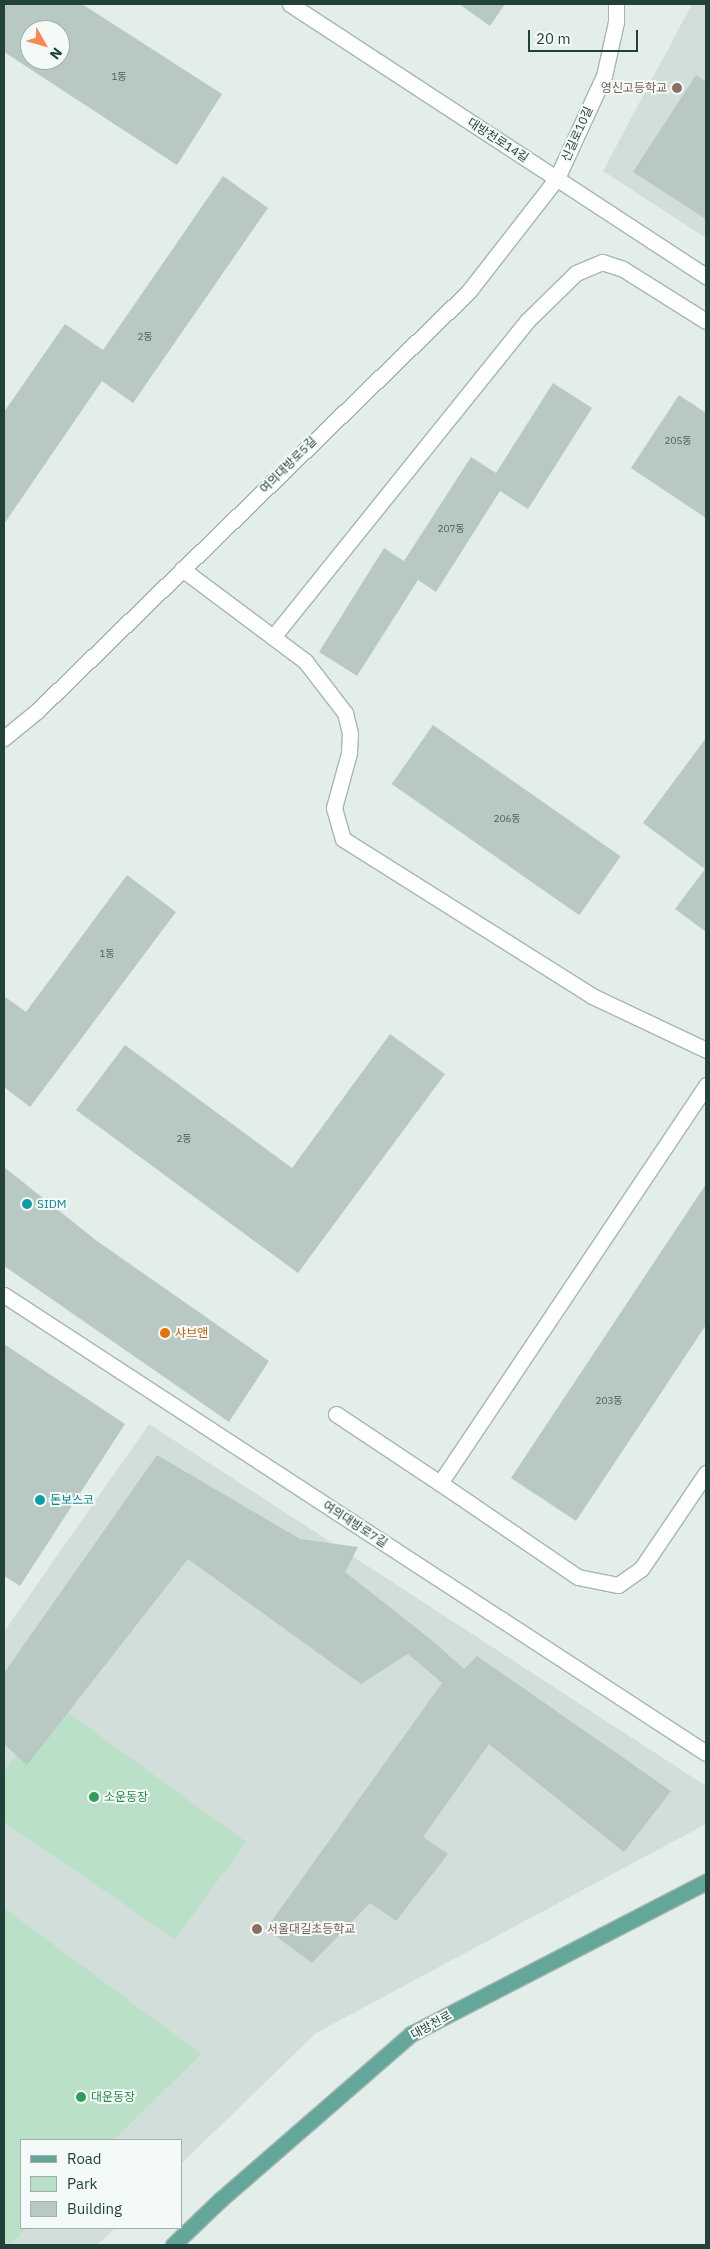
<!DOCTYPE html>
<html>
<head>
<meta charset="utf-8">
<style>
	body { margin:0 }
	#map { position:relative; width:710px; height:2249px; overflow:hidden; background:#e3eeea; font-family:"IBM Plex Sans","Noto Sans KR",sans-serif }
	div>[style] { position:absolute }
	.built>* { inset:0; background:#d1ded9 }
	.green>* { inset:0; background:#bae0c7 }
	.building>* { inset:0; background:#b8c9c3; transform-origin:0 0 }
	.roads { filter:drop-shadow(1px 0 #a5b7b2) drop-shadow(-1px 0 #a5b7b2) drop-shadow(0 1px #a5b7b2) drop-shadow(0 -1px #a5b7b2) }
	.minor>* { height:15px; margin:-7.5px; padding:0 7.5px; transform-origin:7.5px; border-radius:7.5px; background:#fff }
	.major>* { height:15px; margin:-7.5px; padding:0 7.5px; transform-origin:7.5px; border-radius:7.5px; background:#64a79a }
	.dots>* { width:14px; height:14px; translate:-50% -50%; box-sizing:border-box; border:2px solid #f4faf7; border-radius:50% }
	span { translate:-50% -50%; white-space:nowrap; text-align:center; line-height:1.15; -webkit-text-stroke:4px #f4faf7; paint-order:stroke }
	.number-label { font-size:10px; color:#47635c }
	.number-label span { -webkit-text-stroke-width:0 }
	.education-label { font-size:12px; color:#785e54 }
	.right { translate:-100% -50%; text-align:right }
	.left { translate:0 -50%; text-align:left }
	.street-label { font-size:12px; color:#21413a }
	.culture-label { font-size:12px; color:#0d838f }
	.food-label { font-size:12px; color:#c56008 }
	.leisure-label { font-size:12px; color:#27864d }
	.frame { position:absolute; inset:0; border:5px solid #21413a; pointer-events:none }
	.legend { position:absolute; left:20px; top:2139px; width:162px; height:90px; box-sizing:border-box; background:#f4faf7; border:1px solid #a0b0ab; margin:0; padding:6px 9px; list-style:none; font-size:15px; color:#21413a }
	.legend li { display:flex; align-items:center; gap:10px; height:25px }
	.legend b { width:25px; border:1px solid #a0b0ab }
	.north { position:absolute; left:20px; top:20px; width:50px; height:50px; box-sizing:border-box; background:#f4faf7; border:1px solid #a0b0ab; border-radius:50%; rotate:128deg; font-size:14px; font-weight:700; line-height:20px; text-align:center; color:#21413a }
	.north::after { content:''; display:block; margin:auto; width:18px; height:22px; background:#fc8752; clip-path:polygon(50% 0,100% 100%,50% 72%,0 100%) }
	.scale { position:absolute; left:528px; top:30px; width:110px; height:22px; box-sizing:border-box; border:2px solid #21413a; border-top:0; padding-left:6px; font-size:15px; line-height:18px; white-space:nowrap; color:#21413a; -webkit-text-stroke:4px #f4faf7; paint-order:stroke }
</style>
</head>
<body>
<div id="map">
	<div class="built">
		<div style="clip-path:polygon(692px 4px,706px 4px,706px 238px,603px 171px)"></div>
		<div style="clip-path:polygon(149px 1424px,706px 1786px,706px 1824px,316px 2033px,181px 2164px,181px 2140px,21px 2140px,21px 2228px,115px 2228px,97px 2245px,4px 2245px,4px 1632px)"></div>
	</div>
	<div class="green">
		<div style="clip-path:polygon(56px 1704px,246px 1842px,175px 1939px,4px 1822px,4px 1771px)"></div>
		<div style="clip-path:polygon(4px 1908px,201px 2054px,114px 2140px,21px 2140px,21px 2228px,27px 2228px,9px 2245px,4px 2245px)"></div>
	</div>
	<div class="building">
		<div style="clip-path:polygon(evenodd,4px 4px,82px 4px,222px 94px,177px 165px,4px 52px,4px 4px,30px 30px,60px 30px,60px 60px,30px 60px,30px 30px)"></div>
		<div style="clip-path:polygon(459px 4px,505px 4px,490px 26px)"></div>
		<div style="clip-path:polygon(696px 75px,706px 82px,706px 219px,633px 172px)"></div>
		<div style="clip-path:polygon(223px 176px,268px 208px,133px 403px,102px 381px,4px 524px,4px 412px,65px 324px,103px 350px)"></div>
		<div style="clip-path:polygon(553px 383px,592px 408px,528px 509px,500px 491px,436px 592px,418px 580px,357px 676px,319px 652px,384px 548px,404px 561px,471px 457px,496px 473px)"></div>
		<div style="clip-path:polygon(679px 395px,706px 413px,706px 518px,631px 468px)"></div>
		<div style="left:433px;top:725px;width:229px;height:72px;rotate:35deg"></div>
		<div style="clip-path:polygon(706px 738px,706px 932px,675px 909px,705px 869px,643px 823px)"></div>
		<div style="clip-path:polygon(127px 875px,176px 912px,30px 1107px,4px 1087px,4px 996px,26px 1012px)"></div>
		<div style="clip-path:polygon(390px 1034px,445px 1074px,298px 1273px,76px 1110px,125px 1045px,292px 1168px)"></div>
		<div style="clip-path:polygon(4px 1167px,97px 1241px,269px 1361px,229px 1422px,4px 1266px)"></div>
		<div style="clip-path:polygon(706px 1184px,706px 1325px,576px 1521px,511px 1478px)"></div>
		<div style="clip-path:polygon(4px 1344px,125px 1424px,20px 1586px,4px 1576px)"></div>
		<div style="clip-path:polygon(157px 1455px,300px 1539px,358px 1547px,345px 1572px,434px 1642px,464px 1669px,477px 1656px,671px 1791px,624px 1852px,489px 1744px,423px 1837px,448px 1854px,396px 1921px,370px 1903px,312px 1963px,266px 1929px,442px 1683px,408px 1654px,361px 1684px,188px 1559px,27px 1765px,4px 1744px,4px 1673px)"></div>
	</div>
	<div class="roads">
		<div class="minor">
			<div style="left:290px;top:4px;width:497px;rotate:33.2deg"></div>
			<div style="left:182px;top:569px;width:154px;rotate:36.8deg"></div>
			<div style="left:305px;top:661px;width:66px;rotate:52.4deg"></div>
			<div style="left:345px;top:713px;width:21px;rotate:76deg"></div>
			<div style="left:350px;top:733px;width:20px;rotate:93deg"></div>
			<div style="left:349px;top:753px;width:57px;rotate:105.3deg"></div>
			<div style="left:334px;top:808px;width:32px;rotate:74deg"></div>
			<div style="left:343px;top:839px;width:294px;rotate:32.2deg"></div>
			<div style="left:592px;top:996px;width:126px;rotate:25.3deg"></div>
			<div style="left:273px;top:637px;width:405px;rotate:-51.2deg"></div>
			<div style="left:527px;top:321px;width:69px;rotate:-44.4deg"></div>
			<div style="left:576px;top:273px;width:28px;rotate:-23deg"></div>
			<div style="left:602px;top:262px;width:22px;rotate:18deg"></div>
			<div style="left:623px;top:269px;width:98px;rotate:32.1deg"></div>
			<div style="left:4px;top:738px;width:43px;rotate:-39.3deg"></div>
			<div style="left:37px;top:711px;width:603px;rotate:-44.19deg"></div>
			<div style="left:469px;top:291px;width:143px;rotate:-52.1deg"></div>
			<div style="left:557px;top:178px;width:112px;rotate:-65.3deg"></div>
			<div style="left:604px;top:76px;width:55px;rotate:-77.5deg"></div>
			<div style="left:616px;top:22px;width:18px;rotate:-90deg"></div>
			<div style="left:4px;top:1295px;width:838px;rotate:33.12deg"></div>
			<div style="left:336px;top:1414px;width:125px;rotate:33.6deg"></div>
			<div style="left:440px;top:1483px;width:479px;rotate:-56.2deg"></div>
			<div style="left:440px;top:1483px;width:167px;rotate:34.3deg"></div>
			<div style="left:578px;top:1577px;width:41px;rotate:11.3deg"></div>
			<div style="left:618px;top:1585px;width:28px;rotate:-35deg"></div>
			<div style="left:641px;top:1569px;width:116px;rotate:-55.9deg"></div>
		</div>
		<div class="major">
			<div style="left:173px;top:2245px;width:65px;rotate:-43.8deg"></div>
			<div style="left:220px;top:2200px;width:253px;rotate:-41deg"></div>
			<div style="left:411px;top:2034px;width:332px;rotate:-27.3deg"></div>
		</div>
	</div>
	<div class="dots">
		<div style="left:677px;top:88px;background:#8d6e63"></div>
		<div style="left:27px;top:1204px;background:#0f9aa8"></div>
		<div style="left:165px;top:1333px;background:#e8710a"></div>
		<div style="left:40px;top:1500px;background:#0f9aa8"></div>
		<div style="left:94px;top:1797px;background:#2e9e5b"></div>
		<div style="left:257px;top:1929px;background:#8d6e63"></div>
		<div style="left:81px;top:2097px;background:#2e9e5b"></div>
	</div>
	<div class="number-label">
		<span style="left:119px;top:77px">1동</span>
		<span style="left:145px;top:337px">2동</span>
		<span style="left:678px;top:441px">205동</span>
		<span style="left:451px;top:529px">207동</span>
		<span style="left:507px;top:819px">206동</span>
		<span style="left:107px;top:954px">1동</span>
		<span style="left:184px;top:1139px">2동</span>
		<span style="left:609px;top:1401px">203동</span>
	</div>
	<div class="education-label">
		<span class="right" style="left:667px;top:88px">영신고등학교</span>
		<span class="left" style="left:267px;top:1929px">서울대길초등학교</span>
	</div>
	<div class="street-label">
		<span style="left:577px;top:134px;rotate:-66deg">신길로10길</span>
		<span style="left:498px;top:140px;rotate:33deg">대방천로14길</span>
		<span style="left:288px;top:465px;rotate:-45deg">여의대방로5길</span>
		<span style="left:355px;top:1524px;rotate:33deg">여의대방로7길</span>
		<span style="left:431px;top:2025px;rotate:-29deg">대방천로</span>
	</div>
	<div class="culture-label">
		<span class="left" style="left:37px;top:1204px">SIDM</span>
		<span class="left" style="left:50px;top:1500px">돈보스코</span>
	</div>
	<div class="food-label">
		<span class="left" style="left:175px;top:1333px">샤브앤</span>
	</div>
	<div class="leisure-label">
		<span class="left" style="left:104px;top:1797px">소운동장</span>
		<span class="left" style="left:91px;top:2097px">대운동장</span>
	</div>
	<div class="frame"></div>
	<ul class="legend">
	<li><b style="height:6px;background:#64a79a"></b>Road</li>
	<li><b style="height:14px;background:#bae0c7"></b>Park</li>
	<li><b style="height:14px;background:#b8c9c3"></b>Building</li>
	</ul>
	<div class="north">N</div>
	<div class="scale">20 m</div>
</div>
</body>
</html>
